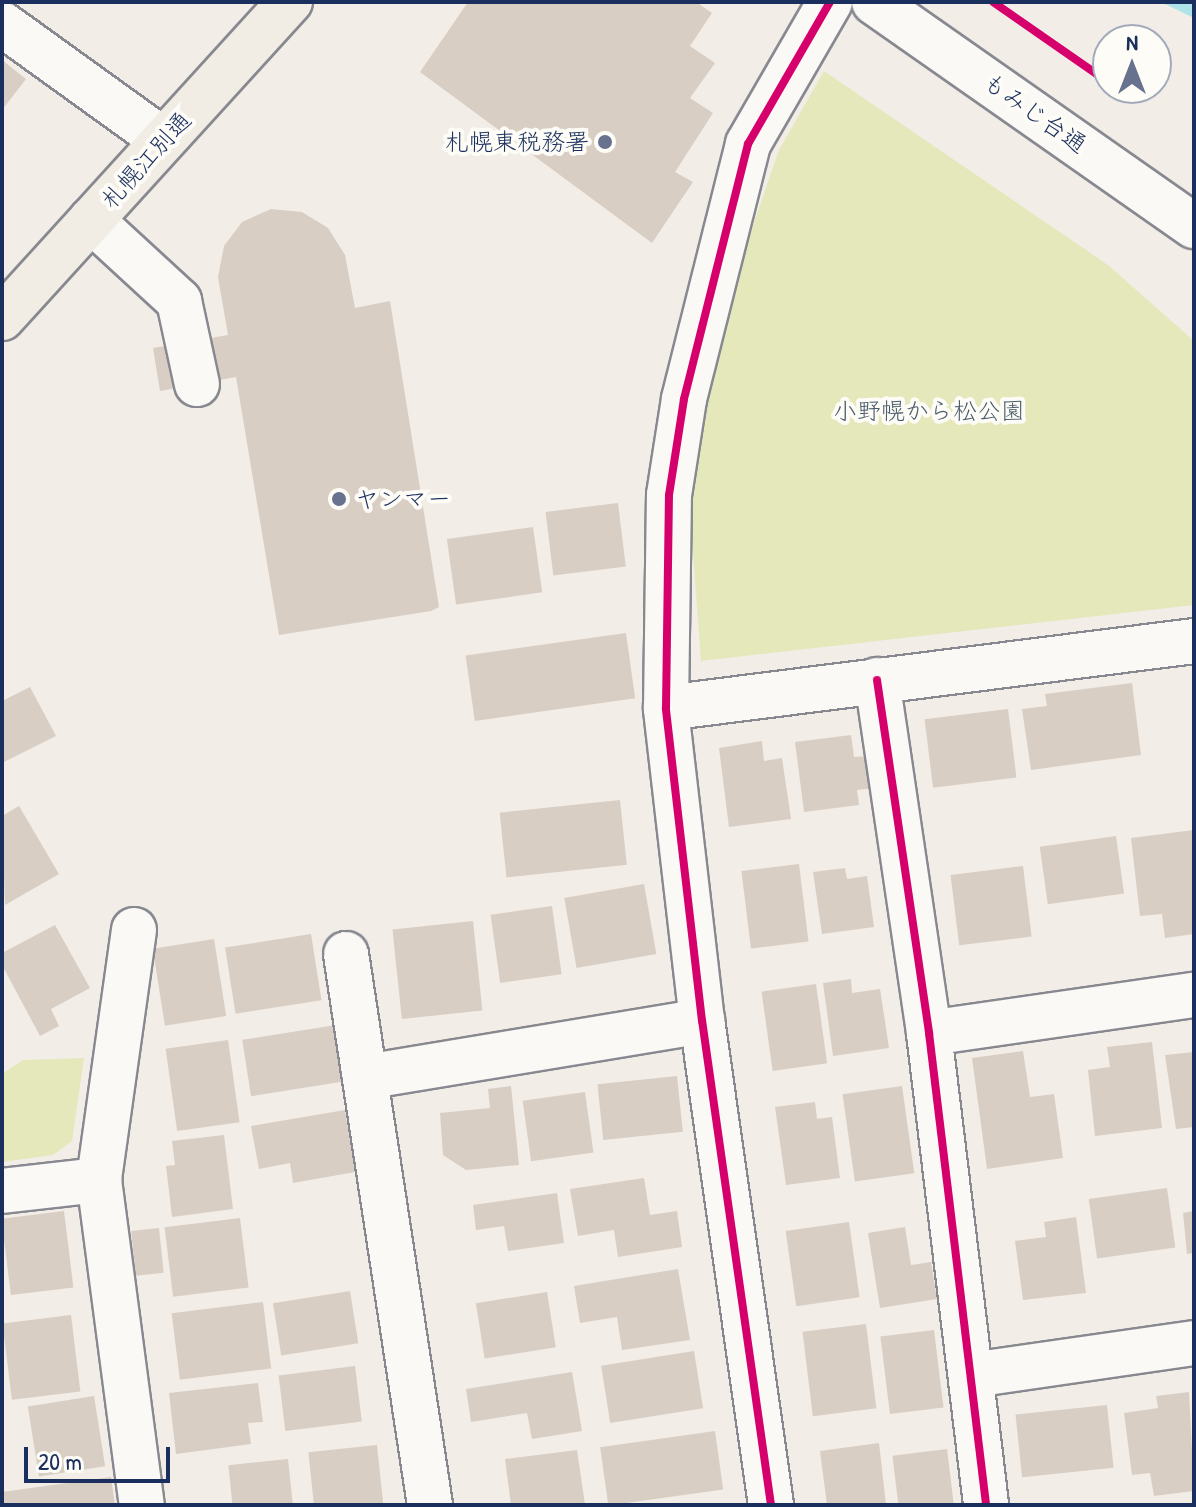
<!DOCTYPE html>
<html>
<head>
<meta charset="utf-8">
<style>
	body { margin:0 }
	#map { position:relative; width:1196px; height:1507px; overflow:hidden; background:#f2ede7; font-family:"Patrick Hand","Klee One",sans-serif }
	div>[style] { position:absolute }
	.green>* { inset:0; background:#e4e8bb }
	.water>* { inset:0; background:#ade3e9 }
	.building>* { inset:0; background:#d9cec4; transform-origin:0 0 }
	.roads { filter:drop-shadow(2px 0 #888990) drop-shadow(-2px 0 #888990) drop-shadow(0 2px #888990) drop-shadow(0 -2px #888990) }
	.minor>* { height:44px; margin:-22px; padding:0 22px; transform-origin:22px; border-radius:22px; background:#faf9f6 }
	.highway>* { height:44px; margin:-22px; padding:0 22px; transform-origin:22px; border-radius:22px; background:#f1ece4 }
	.cycleway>* { height:8px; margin:-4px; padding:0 4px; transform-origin:4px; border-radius:4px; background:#d6006c }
	.dots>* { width:22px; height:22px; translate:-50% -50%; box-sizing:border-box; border:4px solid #fdfcf7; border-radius:50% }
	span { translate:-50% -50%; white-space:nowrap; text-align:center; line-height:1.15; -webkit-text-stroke:8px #fdfcf7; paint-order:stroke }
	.street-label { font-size:24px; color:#1b2f5e }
	.poi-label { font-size:24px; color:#1b2f5e }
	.right { translate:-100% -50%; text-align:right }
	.left { translate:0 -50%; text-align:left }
	.park-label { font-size:24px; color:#4a5c6c }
	.frame { position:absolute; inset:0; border:4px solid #1b2f5e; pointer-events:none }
	.north { position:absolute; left:1092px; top:24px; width:80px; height:80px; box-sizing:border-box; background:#fdfcf7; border:2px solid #a3aaba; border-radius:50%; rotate:0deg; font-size:22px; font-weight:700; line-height:32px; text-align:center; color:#1b2f5e }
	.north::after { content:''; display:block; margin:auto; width:28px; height:36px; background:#66728e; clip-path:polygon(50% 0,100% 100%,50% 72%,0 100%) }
	.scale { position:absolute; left:24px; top:1447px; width:146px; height:36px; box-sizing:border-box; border:4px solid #1b2f5e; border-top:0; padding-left:10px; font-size:24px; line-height:28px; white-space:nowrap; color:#1b2f5e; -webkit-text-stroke:6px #fdfcf7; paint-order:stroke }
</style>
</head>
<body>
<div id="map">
	<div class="green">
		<div style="clip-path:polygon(824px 71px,1108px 265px,1194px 341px,1194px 605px,701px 661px,688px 485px,721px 319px,779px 150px)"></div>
		<div style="clip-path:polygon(84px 1058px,72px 1141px,53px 1155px,2px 1162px,2px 1074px,23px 1060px)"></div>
	</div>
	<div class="water">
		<div style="clip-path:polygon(1161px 2px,1194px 2px,1194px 18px)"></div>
	</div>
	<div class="building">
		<div style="clip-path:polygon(468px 2px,696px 2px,712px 13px,690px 46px,715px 63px,690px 98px,713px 113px,675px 172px,693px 182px,652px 243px,420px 72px)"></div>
		<div style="clip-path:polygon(2px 60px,26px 79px,2px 110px)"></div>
		<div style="clip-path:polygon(271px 209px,302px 212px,328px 228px,345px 255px,355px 308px,390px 301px,439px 607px,431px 611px,279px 635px,236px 377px,160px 391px,153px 348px,228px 335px,218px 277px,224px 246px,242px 222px)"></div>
		<div style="left:618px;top:503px;width:64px;height:73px;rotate:83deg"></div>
		<div style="left:533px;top:527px;width:66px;height:87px;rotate:82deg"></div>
		<div style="left:626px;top:633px;width:66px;height:162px;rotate:82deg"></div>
		<div style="clip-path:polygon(1132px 683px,1141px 755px,1031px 770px,1022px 709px,1047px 706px,1045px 694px)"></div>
		<div style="clip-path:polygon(30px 687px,56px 736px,4px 762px,2px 701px)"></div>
		<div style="left:1008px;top:709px;width:69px;height:84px;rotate:83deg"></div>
		<div style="clip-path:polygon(851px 735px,854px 757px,870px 756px,874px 788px,857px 790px,859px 805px,804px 812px,795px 742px)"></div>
		<div style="clip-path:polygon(762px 741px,764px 761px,782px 758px,791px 819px,729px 827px,719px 748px)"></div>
		<div style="left:620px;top:800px;width:65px;height:121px;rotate:84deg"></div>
		<div style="clip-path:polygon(19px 806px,59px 874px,5px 905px,2px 816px)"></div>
		<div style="clip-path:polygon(1194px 830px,1194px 934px,1165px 938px,1162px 914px,1140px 916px,1131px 838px)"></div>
		<div style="left:1116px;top:836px;width:58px;height:77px;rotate:82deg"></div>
		<div style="left:799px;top:864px;width:78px;height:58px;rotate:83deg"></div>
		<div style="left:1023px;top:866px;width:71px;height:73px;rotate:83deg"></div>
		<div style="clip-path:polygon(845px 868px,847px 879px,867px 876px,874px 927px,822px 934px,813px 872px)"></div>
		<div style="left:644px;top:884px;width:71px;height:81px;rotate:80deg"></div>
		<div style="left:552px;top:906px;width:69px;height:62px;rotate:82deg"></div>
		<div style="left:473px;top:921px;width:90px;height:81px;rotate:84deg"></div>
		<div style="clip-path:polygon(55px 925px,90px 988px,51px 1009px,59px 1026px,40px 1036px,2px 965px,2px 953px)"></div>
		<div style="left:311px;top:934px;width:67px;height:87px;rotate:81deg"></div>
		<div style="left:214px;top:939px;width:78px;height:62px;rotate:81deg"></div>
		<div style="clip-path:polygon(851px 979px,852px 993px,880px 989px,889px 1048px,833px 1056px,823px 983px)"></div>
		<div style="left:816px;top:984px;width:80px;height:55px;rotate:82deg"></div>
		<div style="left:336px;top:1025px;width:57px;height:95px;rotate:81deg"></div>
		<div style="left:228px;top:1040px;width:83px;height:63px;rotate:82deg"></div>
		<div style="clip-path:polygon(1152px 1042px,1162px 1128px,1095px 1136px,1088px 1070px,1110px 1067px,1107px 1047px)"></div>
		<div style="clip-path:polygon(1023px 1051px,1030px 1097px,1054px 1094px,1063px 1158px,987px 1169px,972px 1058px)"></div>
		<div style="clip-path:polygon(1194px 1052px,1194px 1127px,1176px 1129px,1165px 1055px)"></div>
		<div style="left:677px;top:1076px;width:56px;height:80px;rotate:84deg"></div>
		<div style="clip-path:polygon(511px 1086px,519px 1165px,466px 1170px,443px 1155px,440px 1113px,490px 1108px,488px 1089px)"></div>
		<div style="left:902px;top:1086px;width:88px;height:60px;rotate:82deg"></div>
		<div style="left:585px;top:1092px;width:61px;height:63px;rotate:82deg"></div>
		<div style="clip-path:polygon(815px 1102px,817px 1119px,832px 1117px,840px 1178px,786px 1185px,775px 1107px)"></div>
		<div style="clip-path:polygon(345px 1110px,355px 1172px,293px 1183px,290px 1163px,259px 1169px,251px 1126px)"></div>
		<div style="clip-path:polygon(224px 1135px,233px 1209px,172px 1217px,166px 1166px,175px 1165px,172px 1141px)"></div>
		<div style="clip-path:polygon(644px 1178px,650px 1215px,677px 1211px,682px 1247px,618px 1257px,614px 1230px,578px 1236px,570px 1189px)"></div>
		<div style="left:1167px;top:1188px;width:60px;height:79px;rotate:82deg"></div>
		<div style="clip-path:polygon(557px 1193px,564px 1243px,508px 1251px,504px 1226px,476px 1230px,473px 1205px)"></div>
		<div style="left:64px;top:1211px;width:77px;height:63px;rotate:83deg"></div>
		<div style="clip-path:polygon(1194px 1211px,1194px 1253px,1187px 1254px,1183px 1213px)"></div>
		<div style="clip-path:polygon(1076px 1217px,1086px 1293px,1023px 1300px,1015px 1241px,1046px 1237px,1044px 1222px)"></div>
		<div style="left:240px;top:1218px;width:70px;height:76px;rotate:83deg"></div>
		<div style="left:849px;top:1222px;width:76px;height:64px;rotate:82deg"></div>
		<div style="clip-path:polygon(905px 1227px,911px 1265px,931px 1262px,937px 1299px,880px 1308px,868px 1233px)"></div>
		<div style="left:159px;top:1228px;width:45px;height:28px;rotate:84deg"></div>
		<div style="clip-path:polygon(678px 1269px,690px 1340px,622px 1350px,617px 1317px,580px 1323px,574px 1286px)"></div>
		<div style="left:350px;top:1291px;width:53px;height:78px;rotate:81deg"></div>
		<div style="left:547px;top:1292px;width:56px;height:72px;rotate:81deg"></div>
		<div style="left:263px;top:1302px;width:67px;height:92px;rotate:83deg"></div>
		<div style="left:71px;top:1315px;width:77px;height:69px;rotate:83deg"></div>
		<div style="left:866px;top:1324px;width:85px;height:64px;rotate:83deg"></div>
		<div style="left:934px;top:1330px;width:78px;height:54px;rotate:83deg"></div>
		<div style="left:694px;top:1351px;width:58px;height:94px;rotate:81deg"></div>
		<div style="left:355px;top:1366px;width:56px;height:77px;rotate:83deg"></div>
		<div style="clip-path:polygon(572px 1372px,582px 1431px,532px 1439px,527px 1413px,471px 1422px,466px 1389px)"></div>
		<div style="clip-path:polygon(258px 1383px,263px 1422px,248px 1423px,251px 1444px,176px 1454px,169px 1393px)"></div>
		<div style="clip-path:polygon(1189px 1392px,1194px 1491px,1154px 1496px,1150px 1473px,1132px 1475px,1124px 1413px,1158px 1408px,1156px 1396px)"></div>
		<div style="left:94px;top:1396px;width:71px;height:67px;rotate:81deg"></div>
		<div style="left:1107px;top:1405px;width:63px;height:92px;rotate:84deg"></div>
		<div style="left:715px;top:1431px;width:59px;height:116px;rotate:82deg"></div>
		<div style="clip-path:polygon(879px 1443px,886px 1505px,827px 1505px,820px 1451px)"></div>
		<div style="left:377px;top:1445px;width:60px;height:69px;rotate:84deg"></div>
		<div style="left:947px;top:1449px;width:56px;height:55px;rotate:83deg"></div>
		<div style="clip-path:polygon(577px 1450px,585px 1505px,511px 1505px,505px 1459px)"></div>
		<div style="left:288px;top:1459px;width:46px;height:60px;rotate:84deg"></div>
		<div style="clip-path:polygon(111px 1477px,115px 1505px,2px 1505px,2px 1492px)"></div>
	</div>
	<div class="roads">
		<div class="minor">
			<div style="left:874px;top:2px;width:391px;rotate:35deg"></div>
			<div style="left:2px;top:24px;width:198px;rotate:35.8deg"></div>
			<div style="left:91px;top:220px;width:120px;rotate:42.6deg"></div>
			<div style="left:179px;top:301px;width:85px;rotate:77.8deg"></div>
			<div style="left:877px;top:680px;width:357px;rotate:81.6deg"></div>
			<div style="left:929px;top:1033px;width:475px;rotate:83.1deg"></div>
			<div style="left:666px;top:708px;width:532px;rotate:-7.23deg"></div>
			<div style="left:134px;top:930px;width:252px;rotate:98deg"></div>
			<div style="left:99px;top:1180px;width:328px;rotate:82.5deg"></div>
			<div style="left:346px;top:954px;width:557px;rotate:81.33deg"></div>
			<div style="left:929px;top:1033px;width:268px;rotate:-8.2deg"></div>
			<div style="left:365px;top:1077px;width:342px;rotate:-9.4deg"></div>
			<div style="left:2px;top:1191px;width:98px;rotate:-6.5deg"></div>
			<div style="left:972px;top:1375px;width:224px;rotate:-8.2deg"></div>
			<div style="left:771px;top:1505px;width:489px;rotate:-98.1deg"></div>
			<div style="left:702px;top:1021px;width:315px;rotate:-96.6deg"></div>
			<div style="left:666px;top:708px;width:213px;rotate:-89.2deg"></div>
			<div style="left:669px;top:495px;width:97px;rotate:-81.1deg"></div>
			<div style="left:684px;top:399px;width:263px;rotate:-75.9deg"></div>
			<div style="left:748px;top:144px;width:164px;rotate:-60deg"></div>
		</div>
		<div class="highway">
			<div style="left:2px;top:318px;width:428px;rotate:-47.7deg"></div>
		</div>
	</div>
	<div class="cycleway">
		<div style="left:993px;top:2px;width:140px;rotate:34.8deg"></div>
		<div style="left:877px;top:680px;width:357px;rotate:81.6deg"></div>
		<div style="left:929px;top:1033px;width:475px;rotate:83.1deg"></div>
		<div style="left:771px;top:1505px;width:489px;rotate:-98.1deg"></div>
		<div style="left:702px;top:1021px;width:315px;rotate:-96.6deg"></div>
		<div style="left:666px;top:708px;width:213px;rotate:-89.2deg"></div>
		<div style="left:669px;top:495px;width:97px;rotate:-81.1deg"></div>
		<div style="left:684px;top:399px;width:263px;rotate:-75.9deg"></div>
		<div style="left:748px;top:144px;width:164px;rotate:-60deg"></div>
	</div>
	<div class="dots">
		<div style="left:605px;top:142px;background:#66728e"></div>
		<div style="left:339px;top:499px;background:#66728e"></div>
	</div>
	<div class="street-label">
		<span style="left:1035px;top:113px;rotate:35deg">もみじ台通</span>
		<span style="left:146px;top:160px;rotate:-48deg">札幌江別通</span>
	</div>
	<div class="poi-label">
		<span class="right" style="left:589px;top:142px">札幌東税務署</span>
		<span class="left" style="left:355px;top:499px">ヤンマー</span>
	</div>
	<div class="park-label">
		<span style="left:929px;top:411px">小野幌から松公園</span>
	</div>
	<div class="frame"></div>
	<div class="north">N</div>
	<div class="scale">20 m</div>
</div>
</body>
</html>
